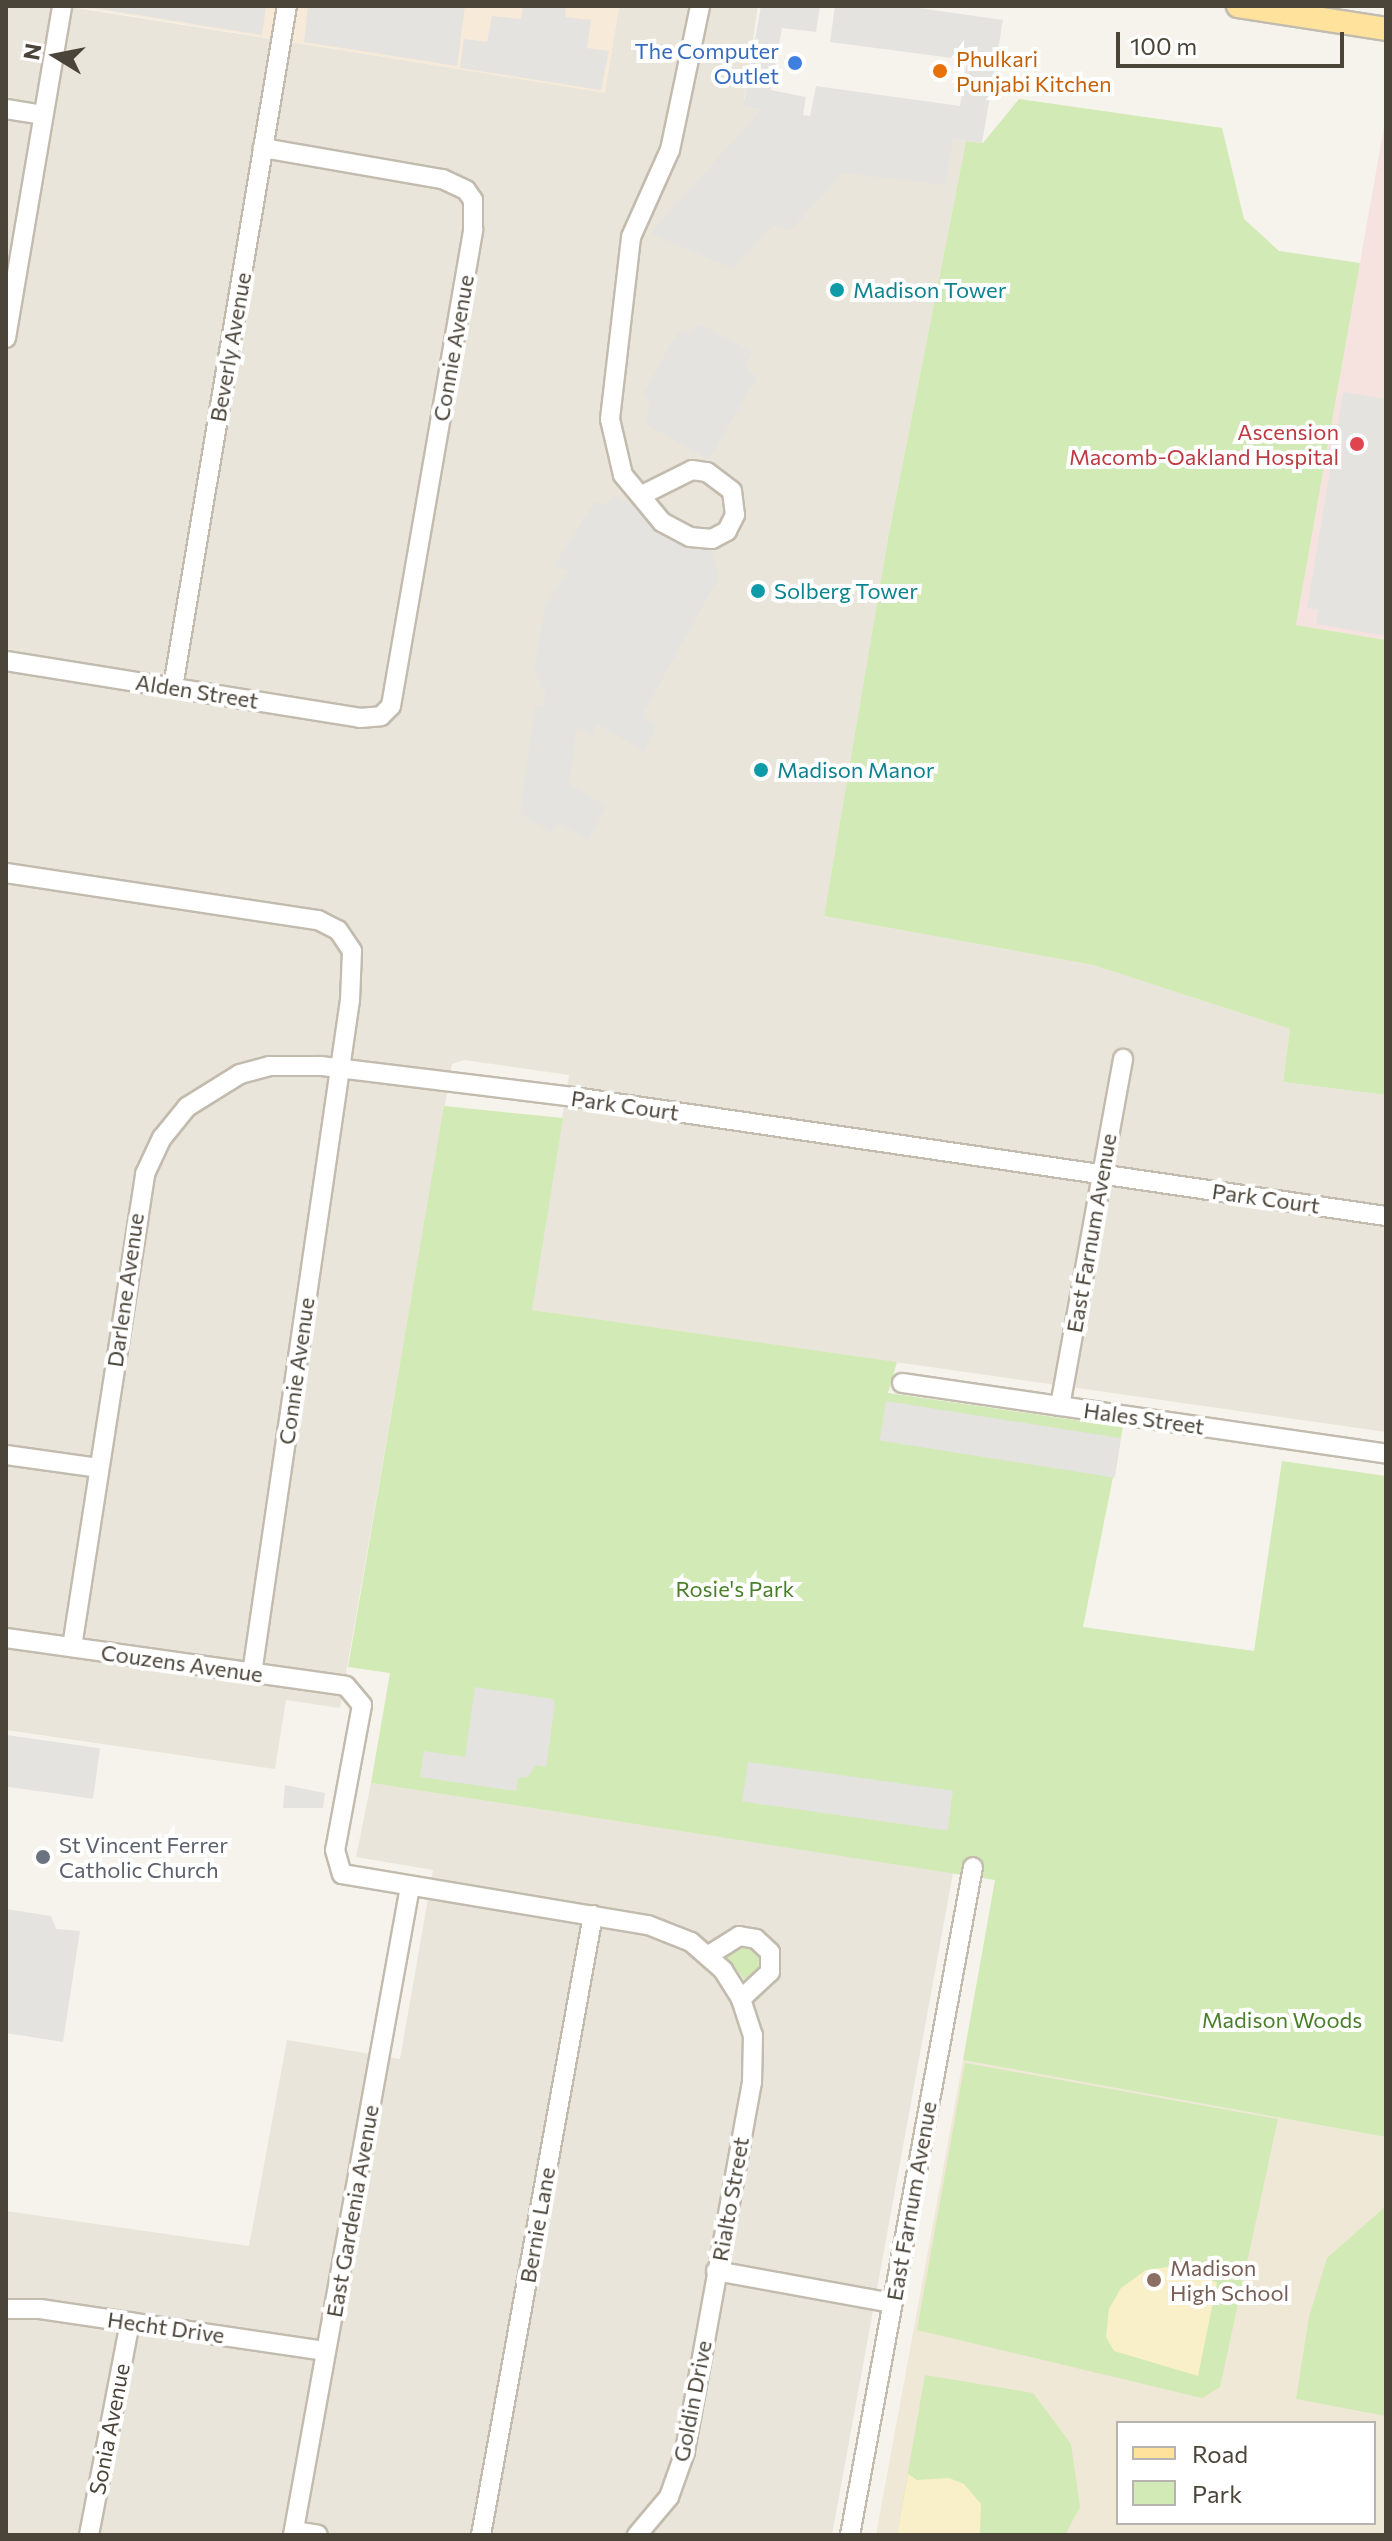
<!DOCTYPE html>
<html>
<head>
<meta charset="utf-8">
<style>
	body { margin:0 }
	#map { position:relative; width:1392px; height:2541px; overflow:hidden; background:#f6f3ec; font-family:Commissioner,sans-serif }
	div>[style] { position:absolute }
	.residential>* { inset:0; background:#eae5da }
	.commercial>* { inset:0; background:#f7ead8 }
	.education>* { inset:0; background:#efe8d6 }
	.medical>* { inset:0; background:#f6e3e0 }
	.green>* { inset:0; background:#d2eab5 }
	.sand>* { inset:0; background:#f9efc9 }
	.parking>* { inset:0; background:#e5e3e0; transform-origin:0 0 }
	.roads { filter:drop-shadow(2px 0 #c2bbae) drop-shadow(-2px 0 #c2bbae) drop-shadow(0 2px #c2bbae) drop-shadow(0 -2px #c2bbae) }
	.minor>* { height:18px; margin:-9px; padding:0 9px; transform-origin:9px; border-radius:9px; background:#fff }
	.major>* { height:22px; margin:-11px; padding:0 11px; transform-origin:11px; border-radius:11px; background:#ffe39c }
	.dots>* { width:22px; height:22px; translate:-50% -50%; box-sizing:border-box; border:4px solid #fff; border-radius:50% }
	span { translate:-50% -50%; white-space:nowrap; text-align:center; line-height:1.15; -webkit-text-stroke:8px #fff; paint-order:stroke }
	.shop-label { font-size:22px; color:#366cbe }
	.right { translate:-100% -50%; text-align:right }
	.food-label { font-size:22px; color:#c56008 }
	.left { translate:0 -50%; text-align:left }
	.culture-label { font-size:22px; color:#0d838f }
	.street-label { font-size:22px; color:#4b4439 }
	.health-label { font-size:22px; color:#be3a42 }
	.park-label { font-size:22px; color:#4a7f2a }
	.worship-label { font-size:22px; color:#5b616d }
	.education-label { font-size:22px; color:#785e54 }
	.frame { position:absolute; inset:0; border:8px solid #4b4439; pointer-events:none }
	.legend { position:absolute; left:1116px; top:2421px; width:260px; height:104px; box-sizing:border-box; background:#fff; border:2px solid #b7b4b0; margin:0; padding:10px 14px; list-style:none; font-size:24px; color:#4b4439 }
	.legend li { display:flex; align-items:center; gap:16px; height:40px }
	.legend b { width:40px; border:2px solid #b7b4b0 }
	.north { position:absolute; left:16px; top:16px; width:80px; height:80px; -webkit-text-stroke:6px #fff; paint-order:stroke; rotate:280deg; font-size:22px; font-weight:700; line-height:32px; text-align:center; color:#4b4439 }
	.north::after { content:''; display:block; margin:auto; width:28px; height:36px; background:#4b4439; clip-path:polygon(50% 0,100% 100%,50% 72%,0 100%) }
	.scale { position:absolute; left:1116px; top:32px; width:228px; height:36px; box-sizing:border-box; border:4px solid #4b4439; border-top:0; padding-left:10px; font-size:24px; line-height:28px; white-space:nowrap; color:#4b4439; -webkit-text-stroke:6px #fff; paint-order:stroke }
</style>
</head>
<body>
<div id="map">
	<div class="residential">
		<div style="clip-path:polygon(6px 6px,64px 6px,605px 92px,619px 6px,758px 6px,743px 107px,966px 141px,888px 538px,824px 916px,1093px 965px,1290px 1029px,1283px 1082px,1386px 1095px,1386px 1432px,531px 1310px,569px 1075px,464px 1060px,452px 1064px,340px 1708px,286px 1700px,275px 1769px,6px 1730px)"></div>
		<div style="clip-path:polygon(371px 1783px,953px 1873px,832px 2535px,6px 2535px,6px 2211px,249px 2246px,287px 2040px,400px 2059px,433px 1870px,356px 1857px)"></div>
	</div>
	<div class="commercial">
		<div style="clip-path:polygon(72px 6px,619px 6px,605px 93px)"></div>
	</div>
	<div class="education">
		<div style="clip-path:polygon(evenodd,963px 2060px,1386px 2137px,1386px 2535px,876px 2535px,963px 2060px,1118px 2423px,1374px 2423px,1374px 2523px,1118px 2523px,1118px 2423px)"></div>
	</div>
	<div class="medical">
		<div style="clip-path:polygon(1386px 115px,1386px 640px,1296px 625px)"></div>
	</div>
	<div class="green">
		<div style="clip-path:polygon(1019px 99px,1222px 128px,1244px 219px,1279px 251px,1360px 263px,1296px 625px,1386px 640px,1386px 1095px,1283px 1082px,1290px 1029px,1093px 965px,824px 916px,888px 538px,966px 141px,983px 143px)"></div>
		<div style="clip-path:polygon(444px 1106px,563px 1118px,532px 1310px,897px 1362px,888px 1393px,1123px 1427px,1083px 1627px,1254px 1651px,1282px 1461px,1386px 1476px,1386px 2137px,963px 2060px,995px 1880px,371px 1783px,390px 1673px,348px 1667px)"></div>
		<div style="clip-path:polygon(746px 1943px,761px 1953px,761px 1972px,747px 1982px,726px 1957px,727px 1951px)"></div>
		<div style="clip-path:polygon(965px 2063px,1278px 2119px,1220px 2387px,1202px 2398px,917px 2330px)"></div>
		<div style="clip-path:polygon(1386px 2206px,1386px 2416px,1296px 2399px,1309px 2317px,1327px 2258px)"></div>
		<div style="clip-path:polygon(925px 2375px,1033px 2393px,1071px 2444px,1080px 2507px,1065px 2535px,897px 2535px)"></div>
	</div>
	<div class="sand">
		<div style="clip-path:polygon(1182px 2265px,1217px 2283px,1198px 2376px,1114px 2351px,1106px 2337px,1109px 2309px,1121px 2288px,1146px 2270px)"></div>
		<div style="clip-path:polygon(908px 2474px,917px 2480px,949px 2478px,964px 2484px,981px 2504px,980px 2535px,897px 2535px)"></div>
	</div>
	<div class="parking">
		<div style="clip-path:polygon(82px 6px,266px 6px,262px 35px)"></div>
		<div style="clip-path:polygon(308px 6px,465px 6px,457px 66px,304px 42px)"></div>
		<div style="clip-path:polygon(523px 6px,566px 6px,565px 17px,591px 20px,587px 48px,609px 51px,601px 90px,460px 68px,464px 39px,487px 42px,492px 16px,521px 19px)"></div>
		<div style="clip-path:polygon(761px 6px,820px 6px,816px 32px,782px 28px,771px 90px,806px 97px,803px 115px,810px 116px,816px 86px,960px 106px,967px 60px,830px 42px,835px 6px,905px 6px,1003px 20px,982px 143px,953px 139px,945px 185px,843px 173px,790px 231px,773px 225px,733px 269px,650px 233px,761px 110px,743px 107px)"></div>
		<div style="clip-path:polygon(699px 324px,753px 352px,745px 367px,757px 377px,709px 460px,645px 424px,650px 404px,643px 393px,679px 330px,690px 334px)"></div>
		<div style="clip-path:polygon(1343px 392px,1386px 399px,1386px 636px,1316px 624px,1318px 610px,1307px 608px)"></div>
		<div style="clip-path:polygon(613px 495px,712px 549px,719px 577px,642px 716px,657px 726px,644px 752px,596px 724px,592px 736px,577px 727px,569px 784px,607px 806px,588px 840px,557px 823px,551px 833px,520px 814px,535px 705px,543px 706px,546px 694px,534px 671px,545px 606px,568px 572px,555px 564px,595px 501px,606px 505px)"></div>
		<div style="left:886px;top:1401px;width:238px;height:40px;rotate:9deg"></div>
		<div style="clip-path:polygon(475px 1687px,553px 1699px,555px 1704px,546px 1767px,536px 1765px,528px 1777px,518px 1778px,516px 1791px,420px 1777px,424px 1751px,465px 1757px)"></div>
		<div style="left:6px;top:1735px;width:95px;height:51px;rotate:8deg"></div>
		<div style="left:748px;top:1762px;width:207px;height:40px;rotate:8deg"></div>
		<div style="clip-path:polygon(285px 1785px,325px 1793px,323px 1808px,283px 1808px)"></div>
		<div style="clip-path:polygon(6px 1909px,51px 1916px,56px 1929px,80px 1931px,63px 2042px,6px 2033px)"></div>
	</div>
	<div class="roads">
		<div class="minor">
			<div style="left:6px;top:109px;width:37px;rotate:9deg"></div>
			<div style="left:6px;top:338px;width:337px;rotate:-80.4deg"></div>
			<div style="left:642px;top:495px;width:56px;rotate:-26.6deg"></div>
			<div style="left:692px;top:470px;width:15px;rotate:8deg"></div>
			<div style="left:707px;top:472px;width:31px;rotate:37deg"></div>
			<div style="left:732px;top:491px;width:24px;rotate:83deg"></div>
			<div style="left:735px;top:515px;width:18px;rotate:117deg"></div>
			<div style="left:727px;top:531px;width:17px;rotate:152deg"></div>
			<div style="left:712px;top:539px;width:22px;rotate:-175deg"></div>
			<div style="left:690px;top:537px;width:32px;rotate:-152deg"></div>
			<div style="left:662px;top:522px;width:61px;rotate:-129.7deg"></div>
			<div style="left:623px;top:475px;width:57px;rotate:-103.1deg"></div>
			<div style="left:610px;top:419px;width:183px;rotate:-83.4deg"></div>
			<div style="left:631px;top:237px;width:95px;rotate:-65.9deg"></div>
			<div style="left:670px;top:150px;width:147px;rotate:-78.2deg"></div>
			<div style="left:6px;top:661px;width:359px;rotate:9.1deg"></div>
			<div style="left:360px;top:718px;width:21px;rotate:-5deg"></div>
			<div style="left:381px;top:716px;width:14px;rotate:-45deg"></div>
			<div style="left:391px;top:706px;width:484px;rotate:-80.2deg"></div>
			<div style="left:473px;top:229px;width:29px;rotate:-90deg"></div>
			<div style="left:473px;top:200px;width:12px;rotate:-125deg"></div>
			<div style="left:466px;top:190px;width:26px;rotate:-155deg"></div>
			<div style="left:442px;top:179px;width:182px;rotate:-170.2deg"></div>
			<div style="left:173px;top:687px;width:690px;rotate:-80.5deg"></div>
			<div style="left:6px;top:873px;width:316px;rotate:8.6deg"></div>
			<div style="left:318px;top:920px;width:22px;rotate:27deg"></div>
			<div style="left:338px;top:930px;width:25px;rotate:56deg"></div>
			<div style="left:352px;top:951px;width:49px;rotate:92.3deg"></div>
			<div style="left:350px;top:1000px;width:680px;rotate:98.28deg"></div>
			<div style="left:902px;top:1383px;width:489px;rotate:8.3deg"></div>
			<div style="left:1060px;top:1406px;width:353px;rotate:-79.7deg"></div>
			<div style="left:6px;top:1455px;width:93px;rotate:8deg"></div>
			<div style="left:6px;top:1638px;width:343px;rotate:8deg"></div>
			<div style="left:346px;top:1686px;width:25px;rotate:50deg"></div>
			<div style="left:362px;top:1705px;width:147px;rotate:100.5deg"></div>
			<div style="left:335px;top:1850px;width:25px;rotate:74deg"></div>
			<div style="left:342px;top:1874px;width:310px;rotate:9.5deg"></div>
			<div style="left:648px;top:1925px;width:46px;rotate:21.6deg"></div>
			<div style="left:691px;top:1942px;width:43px;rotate:41.2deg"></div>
			<div style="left:723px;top:1970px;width:34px;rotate:58deg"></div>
			<div style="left:741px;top:1999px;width:38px;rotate:72deg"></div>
			<div style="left:753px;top:2035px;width:47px;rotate:91.2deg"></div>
			<div style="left:752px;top:2082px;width:376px;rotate:100.3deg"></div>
			<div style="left:685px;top:2452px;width:48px;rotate:109.6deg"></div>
			<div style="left:669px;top:2497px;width:50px;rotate:130.1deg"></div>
			<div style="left:72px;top:1647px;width:479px;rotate:-81.2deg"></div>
			<div style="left:145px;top:1174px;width:40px;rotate:-65deg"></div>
			<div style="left:162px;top:1138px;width:40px;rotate:-51deg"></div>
			<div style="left:187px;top:1107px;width:62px;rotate:-31.9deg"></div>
			<div style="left:240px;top:1074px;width:30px;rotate:-15deg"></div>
			<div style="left:269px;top:1066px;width:52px"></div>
			<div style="left:321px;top:1066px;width:255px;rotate:7deg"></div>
			<div style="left:574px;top:1097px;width:821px;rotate:8.34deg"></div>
			<div style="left:709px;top:1955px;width:36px;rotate:-32deg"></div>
			<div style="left:739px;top:1936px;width:17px;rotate:10deg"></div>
			<div style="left:756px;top:1939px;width:19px;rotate:43deg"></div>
			<div style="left:770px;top:1952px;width:20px;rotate:90deg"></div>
			<div style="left:770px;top:1972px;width:40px;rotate:137deg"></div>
			<div style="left:716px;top:2271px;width:179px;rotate:10.3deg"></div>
			<div style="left:6px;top:2309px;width:34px"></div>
			<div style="left:40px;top:2309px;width:289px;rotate:8.4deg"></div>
			<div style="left:294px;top:2531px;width:24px;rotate:9deg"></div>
			<div style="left:89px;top:2535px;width:217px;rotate:-79.1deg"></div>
			<div style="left:293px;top:2535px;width:658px;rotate:-79.77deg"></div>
			<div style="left:481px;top:2535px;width:630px;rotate:-79.76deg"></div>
			<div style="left:850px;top:2535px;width:679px;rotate:-79.57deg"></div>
		</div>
		<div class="major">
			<div style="left:1238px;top:6px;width:150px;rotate:8.8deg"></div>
		</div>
	</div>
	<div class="dots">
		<div style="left:795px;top:63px;background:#3f7fe0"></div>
		<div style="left:940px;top:71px;background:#e8710a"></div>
		<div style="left:837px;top:290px;background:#0f9aa8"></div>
		<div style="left:1357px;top:444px;background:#e0444e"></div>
		<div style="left:758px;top:591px;background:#0f9aa8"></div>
		<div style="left:761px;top:770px;background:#0f9aa8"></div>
		<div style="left:43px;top:1857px;background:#6b7280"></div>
		<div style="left:1154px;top:2280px;background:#8d6e63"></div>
	</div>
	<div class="shop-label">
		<span class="right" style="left:779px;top:63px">The Computer<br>Outlet</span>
	</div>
	<div class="food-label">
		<span class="left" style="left:956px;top:71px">Phulkari<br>Punjabi Kitchen</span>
	</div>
	<div class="culture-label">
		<span class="left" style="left:853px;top:290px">Madison Tower</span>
		<span class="left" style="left:774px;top:591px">Solberg Tower</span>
		<span class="left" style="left:777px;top:770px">Madison Manor</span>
	</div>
	<div class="street-label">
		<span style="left:230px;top:347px;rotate:-80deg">Beverly Avenue</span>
		<span style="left:453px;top:348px;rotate:-80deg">Connie Avenue</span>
		<span style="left:197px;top:691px;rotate:9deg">Alden Street</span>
		<span style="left:625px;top:1105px;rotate:8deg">Park Court</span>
		<span style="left:1266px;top:1198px;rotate:8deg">Park Court</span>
		<span style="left:1091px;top:1233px;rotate:-80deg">East Farnum Avenue</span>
		<span style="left:125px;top:1290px;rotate:-82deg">Darlene Avenue</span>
		<span style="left:296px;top:1371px;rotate:-82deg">Connie Avenue</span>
		<span style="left:1144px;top:1418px;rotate:8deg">Hales Street</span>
		<span style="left:182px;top:1663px;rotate:8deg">Couzens Avenue</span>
		<span style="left:730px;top:2199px;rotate:-80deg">Rialto Street</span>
		<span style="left:911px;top:2201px;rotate:-80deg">East Farnum Avenue</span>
		<span style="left:352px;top:2211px;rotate:-80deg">East Gardenia Avenue</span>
		<span style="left:537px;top:2225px;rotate:-80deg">Bernie Lane</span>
		<span style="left:166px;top:2327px;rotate:8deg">Hecht Drive</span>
		<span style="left:692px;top:2401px;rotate:-79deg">Goldin Drive</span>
		<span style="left:109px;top:2429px;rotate:-79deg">Sonia Avenue</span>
	</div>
	<div class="health-label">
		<span class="right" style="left:1339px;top:444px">Ascension<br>Macomb-Oakland Hospital</span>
	</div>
	<div class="park-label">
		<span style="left:735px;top:1589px">Rosie's Park</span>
		<span style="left:1282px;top:2020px">Madison Woods</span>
	</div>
	<div class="worship-label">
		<span class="left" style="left:59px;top:1857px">St Vincent Ferrer<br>Catholic Church</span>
	</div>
	<div class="education-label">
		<span class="left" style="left:1170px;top:2280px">Madison<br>High School</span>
	</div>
	<div class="frame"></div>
	<ul class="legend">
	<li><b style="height:10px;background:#ffe39c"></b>Road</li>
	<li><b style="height:22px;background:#d2eab5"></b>Park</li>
	</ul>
	<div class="north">N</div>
	<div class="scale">100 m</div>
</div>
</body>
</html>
